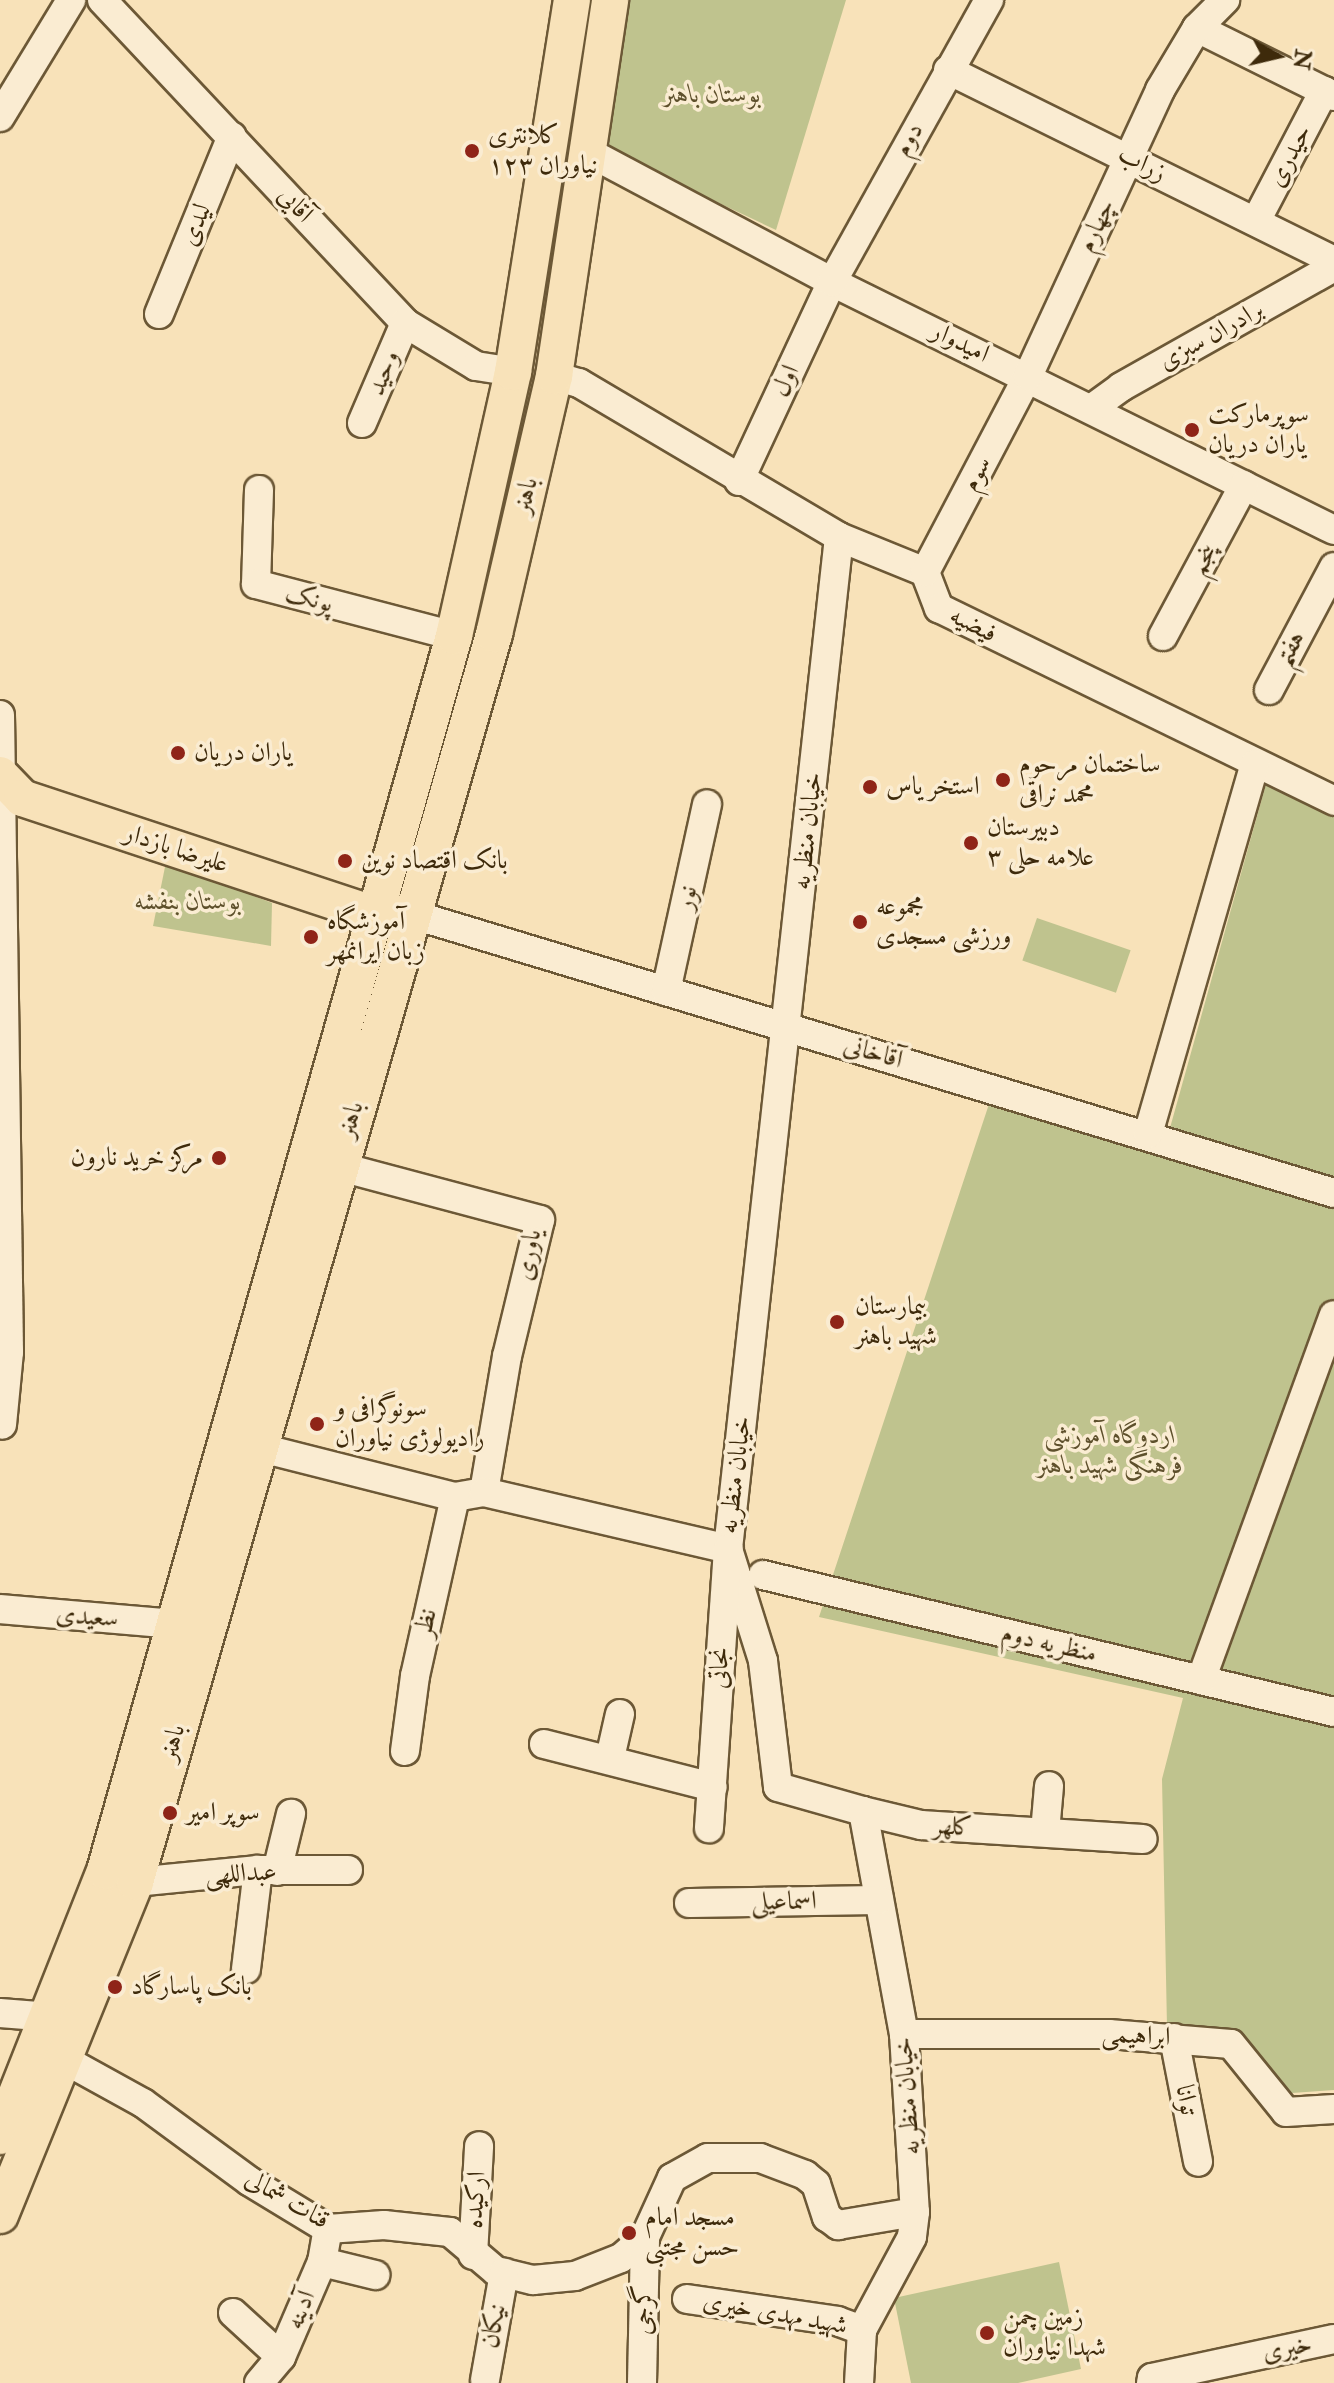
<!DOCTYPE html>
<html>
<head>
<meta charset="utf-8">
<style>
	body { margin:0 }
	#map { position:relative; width:1334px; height:2383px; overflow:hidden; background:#f8e2b9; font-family:"IM FELL Double Pica",Amiri,serif }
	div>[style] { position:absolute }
	.green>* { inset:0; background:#bfc38e; transform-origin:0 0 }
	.roads { filter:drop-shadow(2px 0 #6c5836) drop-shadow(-2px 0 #6c5836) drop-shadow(0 2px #6c5836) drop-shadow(0 -2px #6c5836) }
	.minor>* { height:28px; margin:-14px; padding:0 14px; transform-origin:14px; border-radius:14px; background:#faecd2 }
	.major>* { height:36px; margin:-18px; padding:0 18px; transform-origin:18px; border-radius:18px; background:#f8e2b9 }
	.dots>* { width:22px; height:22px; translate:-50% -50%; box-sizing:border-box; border:4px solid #faecd2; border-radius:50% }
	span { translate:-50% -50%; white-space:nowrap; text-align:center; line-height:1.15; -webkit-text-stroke:7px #faecd2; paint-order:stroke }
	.park-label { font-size:26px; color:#5e502c; font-style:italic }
	.poi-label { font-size:26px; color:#3e2a0b }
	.left { translate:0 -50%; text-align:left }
	.right { translate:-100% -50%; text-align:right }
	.street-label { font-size:26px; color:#3e2a0b }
	.north { position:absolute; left:1238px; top:16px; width:80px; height:80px; -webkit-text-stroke:6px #faecd2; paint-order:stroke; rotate:98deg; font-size:22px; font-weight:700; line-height:32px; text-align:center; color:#3e2a0b }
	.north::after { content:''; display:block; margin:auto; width:28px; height:36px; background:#3e2a0b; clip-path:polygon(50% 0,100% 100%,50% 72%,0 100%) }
</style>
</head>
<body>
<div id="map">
	<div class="green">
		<div style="clip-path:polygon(629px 0,846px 0,776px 230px,602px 148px)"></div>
		<div style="clip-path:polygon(1266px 784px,1334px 815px,1334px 2090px,1292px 2093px,1241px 2032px,1167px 2027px,1162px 1779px,1183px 1698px,819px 1617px,990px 1101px,1163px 1153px)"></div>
		<div style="clip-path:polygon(166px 862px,272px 903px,271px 946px,153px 926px)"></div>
		<div style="left:1037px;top:918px;width:99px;height:45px;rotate:19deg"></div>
		<div style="clip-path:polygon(1059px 2262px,1081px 2369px,1018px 2383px,911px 2383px,894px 2298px)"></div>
	</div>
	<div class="roads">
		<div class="minor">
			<div style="left:102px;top:0;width:443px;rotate:46.8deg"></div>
			<div style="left:405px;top:323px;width:83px;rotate:31.2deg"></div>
			<div style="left:476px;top:366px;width:37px;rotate:9deg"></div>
			<div style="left:1197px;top:28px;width:153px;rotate:26.4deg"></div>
			<div style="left:948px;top:70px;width:431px;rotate:26.3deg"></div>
			<div style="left:0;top:117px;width:137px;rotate:-58.7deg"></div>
			<div style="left:588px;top:152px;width:276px;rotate:28deg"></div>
			<div style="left:832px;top:282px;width:560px;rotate:26.29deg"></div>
			<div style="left:1256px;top:221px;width:147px;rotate:-62.4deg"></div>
			<div style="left:159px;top:314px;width:192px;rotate:-67.7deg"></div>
			<div style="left:554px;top:376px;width:26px;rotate:16deg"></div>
			<div style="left:579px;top:383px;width:302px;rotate:30.6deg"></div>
			<div style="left:839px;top:537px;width:93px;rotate:22.1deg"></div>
			<div style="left:925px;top:572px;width:39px;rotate:69deg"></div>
			<div style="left:939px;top:608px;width:440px;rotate:26deg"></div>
			<div style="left:1091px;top:409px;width:37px;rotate:-36deg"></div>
			<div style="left:1121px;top:387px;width:244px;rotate:-29.4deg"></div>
			<div style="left:362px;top:423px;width:109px;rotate:-66.7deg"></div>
			<div style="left:739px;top:481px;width:220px;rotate:-65deg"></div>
			<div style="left:832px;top:282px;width:323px;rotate:-60.9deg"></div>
			<div style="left:259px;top:490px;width:94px;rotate:91.8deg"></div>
			<div style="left:256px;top:584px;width:205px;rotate:14.7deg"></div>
			<div style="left:839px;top:537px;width:1018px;rotate:96.26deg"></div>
			<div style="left:728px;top:1549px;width:117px;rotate:72.6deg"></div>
			<div style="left:763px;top:1661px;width:127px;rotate:83.2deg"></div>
			<div style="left:778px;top:1787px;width:88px;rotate:15.8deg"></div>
			<div style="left:863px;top:1811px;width:227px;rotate:79.6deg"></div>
			<div style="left:904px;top:2034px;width:178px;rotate:86.5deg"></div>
			<div style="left:915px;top:2212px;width:25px;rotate:97deg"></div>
			<div style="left:912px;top:2237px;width:106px;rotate:118.3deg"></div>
			<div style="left:862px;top:2330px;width:53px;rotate:93.2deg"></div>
			<div style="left:925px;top:572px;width:221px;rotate:-62.3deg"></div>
			<div style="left:1028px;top:376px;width:315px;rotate:-65.2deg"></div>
			<div style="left:1160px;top:90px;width:72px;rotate:-59.2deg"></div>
			<div style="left:1197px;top:28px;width:40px;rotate:-45deg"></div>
			<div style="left:1163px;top:636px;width:171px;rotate:-61.8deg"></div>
			<div style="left:1269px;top:690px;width:139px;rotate:-62.1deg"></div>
			<div style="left:0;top:715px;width:637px;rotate:89.19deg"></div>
			<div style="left:9px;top:1352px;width:73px;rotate:95.5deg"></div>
			<div style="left:411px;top:914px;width:964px;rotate:16.82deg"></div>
			<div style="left:666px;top:991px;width:191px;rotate:-77.6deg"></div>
			<div style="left:1148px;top:1134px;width:385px;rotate:-73.9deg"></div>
			<div style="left:337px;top:1166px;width:210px;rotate:14.9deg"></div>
			<div style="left:540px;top:1220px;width:140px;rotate:103.6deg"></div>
			<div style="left:507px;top:1356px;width:138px;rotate:99.6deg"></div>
			<div style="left:257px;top:1447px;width:204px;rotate:14.2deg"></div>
			<div style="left:455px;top:1497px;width:29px;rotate:-10deg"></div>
			<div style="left:484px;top:1492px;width:251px;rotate:13.1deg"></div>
			<div style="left:728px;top:1549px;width:280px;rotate:93.9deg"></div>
			<div style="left:763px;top:1575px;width:587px;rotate:13.49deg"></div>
			<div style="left:0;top:1609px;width:176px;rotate:4.9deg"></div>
			<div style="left:1201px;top:1680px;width:388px;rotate:-70deg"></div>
			<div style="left:544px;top:1744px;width:174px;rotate:14.3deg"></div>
			<div style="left:405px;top:1751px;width:76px;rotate:-82.4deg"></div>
			<div style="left:415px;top:1676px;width:183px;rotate:-77.4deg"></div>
			<div style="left:610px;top:1758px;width:45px;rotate:-77.2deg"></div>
			<div style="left:863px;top:1811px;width:60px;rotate:13.6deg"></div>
			<div style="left:921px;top:1825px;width:222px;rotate:3.6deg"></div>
			<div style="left:1045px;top:1832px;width:46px;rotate:-85deg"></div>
			<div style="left:277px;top:1871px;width:59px;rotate:-76.2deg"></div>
			<div style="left:135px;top:1882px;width:124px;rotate:-5.6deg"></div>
			<div style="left:258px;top:1870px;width:90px"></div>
			<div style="left:689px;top:1903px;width:190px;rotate:-0.9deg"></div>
			<div style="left:246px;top:1969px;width:100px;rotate:-83.1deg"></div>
			<div style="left:0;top:2013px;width:51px;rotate:4.5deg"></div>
			<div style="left:904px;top:2034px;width:205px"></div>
			<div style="left:1109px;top:2034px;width:122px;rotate:4.7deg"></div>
			<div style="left:1231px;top:2044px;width:87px;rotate:51deg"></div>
			<div style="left:1286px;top:2112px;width:48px;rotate:-3.6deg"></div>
			<div style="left:1174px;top:2038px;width:126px;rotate:79deg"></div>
			<div style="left:65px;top:2060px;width:89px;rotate:28.9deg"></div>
			<div style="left:143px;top:2103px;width:132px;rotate:36.3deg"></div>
			<div style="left:249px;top:2181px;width:92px;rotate:31.3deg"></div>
			<div style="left:328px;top:2229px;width:56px;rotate:-4.1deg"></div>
			<div style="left:384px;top:2225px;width:66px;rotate:6.1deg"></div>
			<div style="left:450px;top:2232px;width:60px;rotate:40.3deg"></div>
			<div style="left:496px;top:2271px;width:38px;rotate:14deg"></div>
			<div style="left:533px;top:2280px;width:42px;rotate:-5.4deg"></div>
			<div style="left:575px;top:2276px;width:49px;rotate:-21.4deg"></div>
			<div style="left:621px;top:2258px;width:32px;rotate:-41deg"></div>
			<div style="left:645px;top:2237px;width:65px;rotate:-65.4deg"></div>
			<div style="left:672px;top:2178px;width:41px;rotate:-29.1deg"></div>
			<div style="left:708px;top:2158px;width:52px"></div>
			<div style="left:760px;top:2158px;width:48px;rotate:20.7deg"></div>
			<div style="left:805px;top:2175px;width:14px;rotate:39deg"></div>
			<div style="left:816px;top:2184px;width:35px;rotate:72deg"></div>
			<div style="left:827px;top:2217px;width:14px;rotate:36deg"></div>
			<div style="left:838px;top:2225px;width:78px;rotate:-9.6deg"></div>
			<div style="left:473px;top:2255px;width:109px;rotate:-86.8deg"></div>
			<div style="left:322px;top:2262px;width:55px;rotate:13.8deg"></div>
			<div style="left:687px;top:2299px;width:152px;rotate:8.3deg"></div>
			<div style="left:837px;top:2321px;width:27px;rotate:20deg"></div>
			<div style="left:233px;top:2313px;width:65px;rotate:42.5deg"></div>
			<div style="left:485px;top:2380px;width:109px;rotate:-79.9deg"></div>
			<div style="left:259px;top:2383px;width:34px;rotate:-50deg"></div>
			<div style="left:281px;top:2357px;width:103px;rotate:-66.7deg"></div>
			<div style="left:322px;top:2262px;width:34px;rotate:-80deg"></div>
			<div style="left:642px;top:2383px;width:146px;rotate:-88.8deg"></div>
			<div style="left:1151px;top:2383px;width:5px;rotate:-79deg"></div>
			<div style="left:1152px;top:2378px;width:186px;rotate:-12.1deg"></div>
		</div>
		<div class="major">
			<div style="left:0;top:775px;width:32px;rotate:46deg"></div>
			<div style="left:22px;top:798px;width:369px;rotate:18.3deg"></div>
			<div style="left:372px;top:914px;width:21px;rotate:-5deg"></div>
			<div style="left:0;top:2136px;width:285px;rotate:-68.4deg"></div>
			<div style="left:105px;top:1871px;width:1283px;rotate:-74.22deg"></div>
			<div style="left:454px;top:636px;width:271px;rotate:-77.4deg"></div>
			<div style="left:513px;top:372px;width:377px;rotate:-81deg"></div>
			<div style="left:0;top:2215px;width:359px;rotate:-67.9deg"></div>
			<div style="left:135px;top:1882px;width:1299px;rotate:-73.95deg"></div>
			<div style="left:494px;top:634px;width:265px;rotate:-76.9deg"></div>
			<div style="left:554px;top:376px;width:380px;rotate:-81.5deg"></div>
		</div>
	</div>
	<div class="dots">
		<div style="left:472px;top:151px;background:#8f2418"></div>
		<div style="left:1192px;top:430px;background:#8f2418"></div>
		<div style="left:178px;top:753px;background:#8f2418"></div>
		<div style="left:1003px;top:780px;background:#8f2418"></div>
		<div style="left:870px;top:787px;background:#8f2418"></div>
		<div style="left:971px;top:843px;background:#8f2418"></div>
		<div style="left:345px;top:861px;background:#8f2418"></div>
		<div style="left:860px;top:922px;background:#8f2418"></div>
		<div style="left:311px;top:937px;background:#8f2418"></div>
		<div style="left:219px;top:1158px;background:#8f2418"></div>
		<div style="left:837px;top:1322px;background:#8f2418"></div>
		<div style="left:317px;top:1424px;background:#8f2418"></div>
		<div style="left:170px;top:1813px;background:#8f2418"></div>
		<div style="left:115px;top:1987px;background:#8f2418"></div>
		<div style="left:629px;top:2233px;background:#8f2418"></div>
		<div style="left:987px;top:2333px;background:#8f2418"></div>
	</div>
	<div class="park-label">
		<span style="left:712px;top:95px">بوستان باهنر</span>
		<span style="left:188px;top:902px">بوستان بنفشه</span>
		<span style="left:1110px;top:1451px">اردوگاه آموزشی<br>فرهنگی شهید باهنر</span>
	</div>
	<div class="poi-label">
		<span class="left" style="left:488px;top:151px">کلانتری<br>۱۲۳ نیاوران</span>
		<span class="left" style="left:1208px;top:430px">سوپرمارکت<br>یاران دریان</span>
		<span class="left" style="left:194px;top:753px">یاران دریان</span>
		<span class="left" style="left:1019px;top:780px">ساختمان مرحوم<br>محمد نراقی</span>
		<span class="left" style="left:886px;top:787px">استخر یاس</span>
		<span class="left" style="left:987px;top:843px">دبیرستان<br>علامه حلی ۳</span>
		<span class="left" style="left:361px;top:861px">بانک اقتصاد نوین</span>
		<span class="left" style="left:876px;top:922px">مجموعه<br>ورزشی مسجدی</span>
		<span class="left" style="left:327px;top:937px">آموزشگاه<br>زبان ایرانمهر</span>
		<span class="right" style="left:203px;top:1158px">مرکز خرید نارون</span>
		<span class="left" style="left:855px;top:1322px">بیمارستان<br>شهید باهنر</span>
		<span class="left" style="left:335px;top:1424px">سونوگرافی و<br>رادیولوژی نیاوران</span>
		<span class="left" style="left:186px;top:1813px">سوپر امیر</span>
		<span class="left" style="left:131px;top:1987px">بانک پاسارگاد</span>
		<span class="left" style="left:645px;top:2233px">مسجد امام<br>حسن مجتبی</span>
		<span class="left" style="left:1003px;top:2333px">زمین چمن<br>شهدا نیاوران</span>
	</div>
	<div class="street-label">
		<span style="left:909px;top:140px;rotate:-61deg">دوم</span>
		<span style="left:1290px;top:156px;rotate:-62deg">حیدری</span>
		<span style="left:1142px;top:164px;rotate:27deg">زراب</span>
		<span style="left:295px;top:205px;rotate:47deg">آقایی</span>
		<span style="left:196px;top:225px;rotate:-68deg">لیدی</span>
		<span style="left:1097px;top:226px;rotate:-65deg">چهارم</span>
		<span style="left:1211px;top:336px;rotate:-29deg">برادران سبزی</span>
		<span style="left:960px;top:343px;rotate:26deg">امیدوار</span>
		<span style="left:384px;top:373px;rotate:-67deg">وحید</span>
		<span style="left:786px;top:381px;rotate:-65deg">اول</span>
		<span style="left:977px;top:474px;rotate:-62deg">سوم</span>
		<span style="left:526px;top:496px;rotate:-77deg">باهنر</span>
		<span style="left:1204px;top:560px;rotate:-62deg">پنجم</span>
		<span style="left:309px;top:599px;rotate:14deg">پونک</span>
		<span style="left:973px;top:625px;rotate:27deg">فیضیه</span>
		<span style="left:1290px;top:649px;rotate:-62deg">هفتم</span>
		<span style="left:808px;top:831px;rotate:-84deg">خیابان منظریه</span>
		<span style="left:176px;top:849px;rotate:18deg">علیرضا بازدار</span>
		<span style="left:687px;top:898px;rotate:-78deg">نور</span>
		<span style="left:873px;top:1053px;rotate:16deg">آقاخانی</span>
		<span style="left:351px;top:1120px;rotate:-74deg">باهنر</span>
		<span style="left:529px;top:1255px;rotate:-80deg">یاوری</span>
		<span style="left:736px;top:1475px;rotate:-83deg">خیابان منظریه</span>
		<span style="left:87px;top:1617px;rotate:4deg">سعیدی</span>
		<span style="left:426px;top:1623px;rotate:-78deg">نظر</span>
		<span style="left:1049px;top:1644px;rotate:13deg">منظریه دوم</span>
		<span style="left:720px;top:1668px;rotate:-87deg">نجاتی</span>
		<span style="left:173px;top:1743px;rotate:-75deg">باهنر</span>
		<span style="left:953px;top:1827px;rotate:4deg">کلهر</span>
		<span style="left:241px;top:1874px;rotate:-3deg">عبداللهی</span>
		<span style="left:784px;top:1902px;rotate:-1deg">اسماعیلی</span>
		<span style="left:1136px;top:2036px;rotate:3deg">ابراهیمی</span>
		<span style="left:908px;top:2096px;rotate:-94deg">خیابان منظریه</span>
		<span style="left:1186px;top:2100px;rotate:79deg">توانا</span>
		<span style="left:287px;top:2200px;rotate:30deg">قنات شمالى</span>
		<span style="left:476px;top:2200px;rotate:-87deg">ارکیده</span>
		<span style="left:301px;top:2310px;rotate:-67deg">آدینه</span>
		<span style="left:644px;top:2310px;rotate:-89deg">گرجی</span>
		<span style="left:775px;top:2314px;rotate:10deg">شهید مهدی خیری</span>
		<span style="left:494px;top:2326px;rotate:-80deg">نیکان</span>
		<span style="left:1287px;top:2349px;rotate:-12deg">خیری</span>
	</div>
	<div class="north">N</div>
</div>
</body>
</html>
